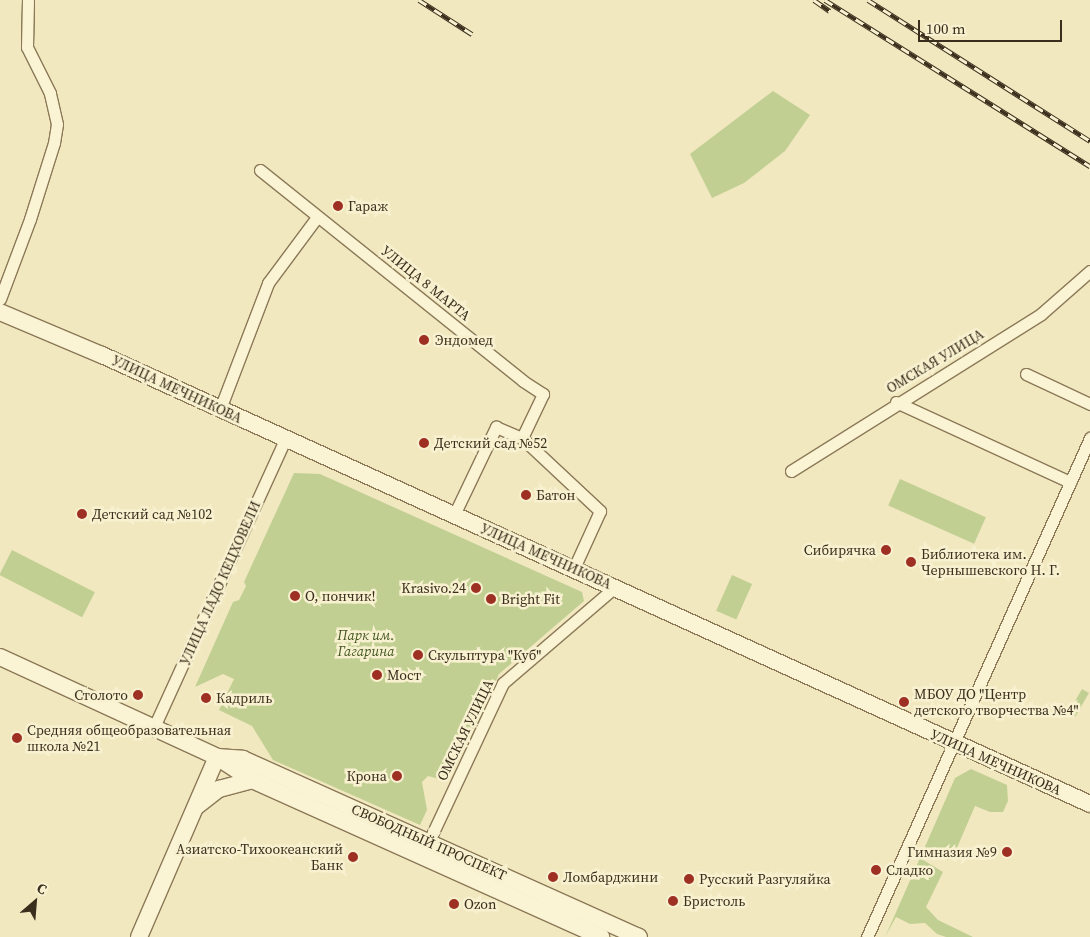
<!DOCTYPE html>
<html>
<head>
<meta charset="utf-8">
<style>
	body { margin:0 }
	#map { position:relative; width:1090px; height:937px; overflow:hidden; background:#f1e8c0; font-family:"Source Serif 4",serif }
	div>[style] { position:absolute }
	.green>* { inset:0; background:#c2cf93; transform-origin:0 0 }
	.roads { filter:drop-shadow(1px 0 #8b7957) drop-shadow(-1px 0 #8b7957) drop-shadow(0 1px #8b7957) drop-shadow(0 -1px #8b7957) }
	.street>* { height:11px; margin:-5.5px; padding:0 5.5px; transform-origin:5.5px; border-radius:5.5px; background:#fbf4d4 }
	.secondary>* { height:16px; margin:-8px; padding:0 8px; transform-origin:8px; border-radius:8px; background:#fbf4d4 }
	.rail>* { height:5px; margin-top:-2.5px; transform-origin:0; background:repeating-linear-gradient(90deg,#f8f1d0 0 9px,#3a2e1c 0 18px); box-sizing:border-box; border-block:1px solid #3a2e1c }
	.dots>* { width:14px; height:14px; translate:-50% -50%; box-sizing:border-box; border:2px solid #f8f1d0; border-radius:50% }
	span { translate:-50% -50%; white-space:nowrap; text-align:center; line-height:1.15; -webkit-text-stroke:5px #f8f1d0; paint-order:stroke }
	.poi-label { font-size:14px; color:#3a2e1c }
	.left { translate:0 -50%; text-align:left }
	.right { translate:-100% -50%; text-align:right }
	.street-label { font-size:14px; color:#3a2e1c }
	.park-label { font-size:14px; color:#445721; font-style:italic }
	.north { position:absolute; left:10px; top:877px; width:50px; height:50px; -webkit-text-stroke:4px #f8f1d0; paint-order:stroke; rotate:27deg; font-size:14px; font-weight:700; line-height:20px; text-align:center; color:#3a2e1c }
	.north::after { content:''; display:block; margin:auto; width:18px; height:22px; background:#3a2e1c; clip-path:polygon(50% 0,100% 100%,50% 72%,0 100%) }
	.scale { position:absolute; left:918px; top:20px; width:144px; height:22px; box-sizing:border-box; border:2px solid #3a2e1c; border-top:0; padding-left:6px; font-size:15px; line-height:18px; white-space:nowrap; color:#3a2e1c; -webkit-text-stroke:4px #f8f1d0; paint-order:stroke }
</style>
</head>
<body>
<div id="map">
	<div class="green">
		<div style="clip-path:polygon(773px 91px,810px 115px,785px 151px,744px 183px,712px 198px,690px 154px)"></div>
		<div style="clip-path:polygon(294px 473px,320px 474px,582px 592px,584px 601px,499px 674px,454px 770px,449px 768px,443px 780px,428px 776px,422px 782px,427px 810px,420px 825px,273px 760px,252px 726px,219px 710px,234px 679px,223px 674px,195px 687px,233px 602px,239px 600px,246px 586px,244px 582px)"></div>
		<div style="left:900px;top:479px;width:94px;height:29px;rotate:24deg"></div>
		<div style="left:12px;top:550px;width:93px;height:28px;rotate:27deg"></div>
		<div style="left:732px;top:575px;width:22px;height:39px;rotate:24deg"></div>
		<div style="left:1082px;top:689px;width:8px;height:27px;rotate:30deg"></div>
		<div style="clip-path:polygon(971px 769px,1007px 785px,1008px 801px,1003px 812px,990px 812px,975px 806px,953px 857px,948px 860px,924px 849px,955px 778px)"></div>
		<div style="clip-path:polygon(920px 858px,943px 872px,926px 907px,938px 920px,973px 937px,946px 937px,937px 934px,925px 923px,910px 924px,896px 917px,885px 937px)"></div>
	</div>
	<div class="roads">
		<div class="street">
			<div style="left:260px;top:170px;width:337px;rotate:38.7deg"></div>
			<div style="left:523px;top:381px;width:24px;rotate:33deg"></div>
			<div style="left:543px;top:394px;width:49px;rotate:115.5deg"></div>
			<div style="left:522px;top:438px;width:107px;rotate:43.1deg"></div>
			<div style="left:600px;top:511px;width:63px;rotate:114.5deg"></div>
			<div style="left:0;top:299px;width:85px;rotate:-69.4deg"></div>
			<div style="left:30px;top:219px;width:80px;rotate:-72.5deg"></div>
			<div style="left:54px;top:143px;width:19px;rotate:-81deg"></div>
			<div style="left:57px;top:124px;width:32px;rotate:-103deg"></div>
			<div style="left:50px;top:93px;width:51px;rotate:-116.6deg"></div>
			<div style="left:27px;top:47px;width:47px;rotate:-88.8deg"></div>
			<div style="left:1026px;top:374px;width:71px;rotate:25.1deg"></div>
			<div style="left:896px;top:402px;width:192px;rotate:24.7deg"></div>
			<div style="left:220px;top:409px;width:135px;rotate:-69.1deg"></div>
			<div style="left:268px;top:283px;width:82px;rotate:-53.4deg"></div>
			<div style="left:791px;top:471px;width:295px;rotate:-32.1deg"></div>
			<div style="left:1041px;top:314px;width:65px;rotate:-41.3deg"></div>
			<div style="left:454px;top:515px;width:98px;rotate:-64.5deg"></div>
			<div style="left:496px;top:427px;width:28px;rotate:23deg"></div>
			<div style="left:154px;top:727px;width:316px;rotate:-65.5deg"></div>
			<div style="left:429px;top:841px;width:174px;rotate:-64.9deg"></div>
			<div style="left:503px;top:683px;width:148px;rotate:-40.6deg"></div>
			<div style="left:867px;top:937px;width:547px;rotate:-65.92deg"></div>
		</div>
		<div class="secondary">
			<div style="left:0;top:312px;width:111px;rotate:22.9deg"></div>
			<div style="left:102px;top:355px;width:1085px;rotate:24.44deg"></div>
			<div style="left:0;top:657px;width:239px;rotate:24.7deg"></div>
			<div style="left:217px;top:757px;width:42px;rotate:33.3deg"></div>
			<div style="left:252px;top:780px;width:383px;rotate:24.2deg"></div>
			<div style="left:217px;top:757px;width:26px;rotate:4deg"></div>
			<div style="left:243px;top:759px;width:434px;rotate:24.2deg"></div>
			<div style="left:197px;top:806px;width:28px;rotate:-38deg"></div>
			<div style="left:219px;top:789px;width:34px;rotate:-15deg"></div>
			<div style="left:139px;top:937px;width:196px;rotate:-66.6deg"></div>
		</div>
	</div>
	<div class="rail">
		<div style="left:419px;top:0;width:63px;rotate:32.7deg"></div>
		<div style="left:814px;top:0;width:19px;rotate:35deg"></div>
		<div style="left:825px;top:0;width:313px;rotate:32.1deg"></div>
		<div style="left:868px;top:0;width:263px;rotate:32.4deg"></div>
	</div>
	<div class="dots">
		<div style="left:338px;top:206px;background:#9e3023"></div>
		<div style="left:424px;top:340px;background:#9e3023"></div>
		<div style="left:424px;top:443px;background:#9e3023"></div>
		<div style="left:526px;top:495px;background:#9e3023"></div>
		<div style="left:82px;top:514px;background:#9e3023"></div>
		<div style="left:886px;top:550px;background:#9e3023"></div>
		<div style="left:911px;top:562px;background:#9e3023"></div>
		<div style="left:476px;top:588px;background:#9e3023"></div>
		<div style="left:295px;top:596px;background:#9e3023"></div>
		<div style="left:491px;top:599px;background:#9e3023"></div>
		<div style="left:418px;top:655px;background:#9e3023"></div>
		<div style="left:377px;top:675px;background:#9e3023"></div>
		<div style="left:138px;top:695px;background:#9e3023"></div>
		<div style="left:206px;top:698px;background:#9e3023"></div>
		<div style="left:904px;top:702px;background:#9e3023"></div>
		<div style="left:17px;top:738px;background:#9e3023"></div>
		<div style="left:397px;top:776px;background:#9e3023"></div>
		<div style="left:1007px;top:852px;background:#9e3023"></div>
		<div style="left:353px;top:857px;background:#9e3023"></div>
		<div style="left:876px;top:870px;background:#9e3023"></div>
		<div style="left:553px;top:877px;background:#9e3023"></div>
		<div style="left:689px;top:879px;background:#9e3023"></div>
		<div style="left:673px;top:901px;background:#9e3023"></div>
		<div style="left:454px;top:904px;background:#9e3023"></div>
	</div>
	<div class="poi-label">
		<span class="left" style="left:348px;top:206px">Гараж</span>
		<span class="left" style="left:435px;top:340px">Эндомед</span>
		<span class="left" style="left:434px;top:443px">Детский сад №52</span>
		<span class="left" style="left:536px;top:495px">Батон</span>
		<span class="left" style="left:92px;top:514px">Детский сад №102</span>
		<span class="right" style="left:876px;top:550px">Сибирячка</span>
		<span class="left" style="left:921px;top:562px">Библиотека им.<br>Чернышевского Н. Г.</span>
		<span class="right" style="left:466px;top:588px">Krasivo.24</span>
		<span class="left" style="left:305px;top:596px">О, пончик!</span>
		<span class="left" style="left:501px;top:599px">Bright Fit</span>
		<span class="left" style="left:428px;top:655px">Скульптура "Куб"</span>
		<span class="left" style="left:387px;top:675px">Мост</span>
		<span class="left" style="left:914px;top:702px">МБОУ ДО "Центр<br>детского творчества №4"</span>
		<span class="right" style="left:128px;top:695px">Столото</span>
		<span class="left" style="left:216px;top:698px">Кадриль</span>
		<span class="left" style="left:27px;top:738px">Средняя общеобразовательная<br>школа №21</span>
		<span class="right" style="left:387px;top:776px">Крона</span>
		<span class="right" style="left:343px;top:857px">Азиатско-Тихоокеанский<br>Банк</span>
		<span class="right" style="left:997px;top:852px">Гимназия №9</span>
		<span class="left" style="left:886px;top:870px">Сладко</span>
		<span class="left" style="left:563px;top:877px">Ломбарджини</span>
		<span class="left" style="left:699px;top:879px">Русский Разгуляйка</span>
		<span class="left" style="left:683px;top:901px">Бристоль</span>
		<span class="left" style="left:464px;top:904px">Ozon</span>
	</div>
	<div class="street-label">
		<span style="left:426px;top:283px;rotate:39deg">УЛИЦА 8 МАРТА</span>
		<span style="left:935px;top:361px;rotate:-31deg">ОМСКАЯ УЛИЦА</span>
		<span style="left:177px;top:389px;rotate:25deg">УЛИЦА МЕЧНИКОВА</span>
		<span style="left:546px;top:556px;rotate:24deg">УЛИЦА МЕЧНИКОВА</span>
		<span style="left:220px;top:583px;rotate:-66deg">УЛИЦА ЛАДО КЕЦХОВЕЛИ</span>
		<span style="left:465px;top:730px;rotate:-64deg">ОМСКАЯ УЛИЦА</span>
		<span style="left:996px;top:762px;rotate:24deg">УЛИЦА МЕЧНИКОВА</span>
		<span style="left:429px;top:842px;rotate:24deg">СВОБОДНЫЙ ПРОСПЕКТ</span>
	</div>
	<div class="park-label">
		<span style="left:366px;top:643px">Парк им.<br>Гагарина</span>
	</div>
	<div class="north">С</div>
	<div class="scale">100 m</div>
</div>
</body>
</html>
